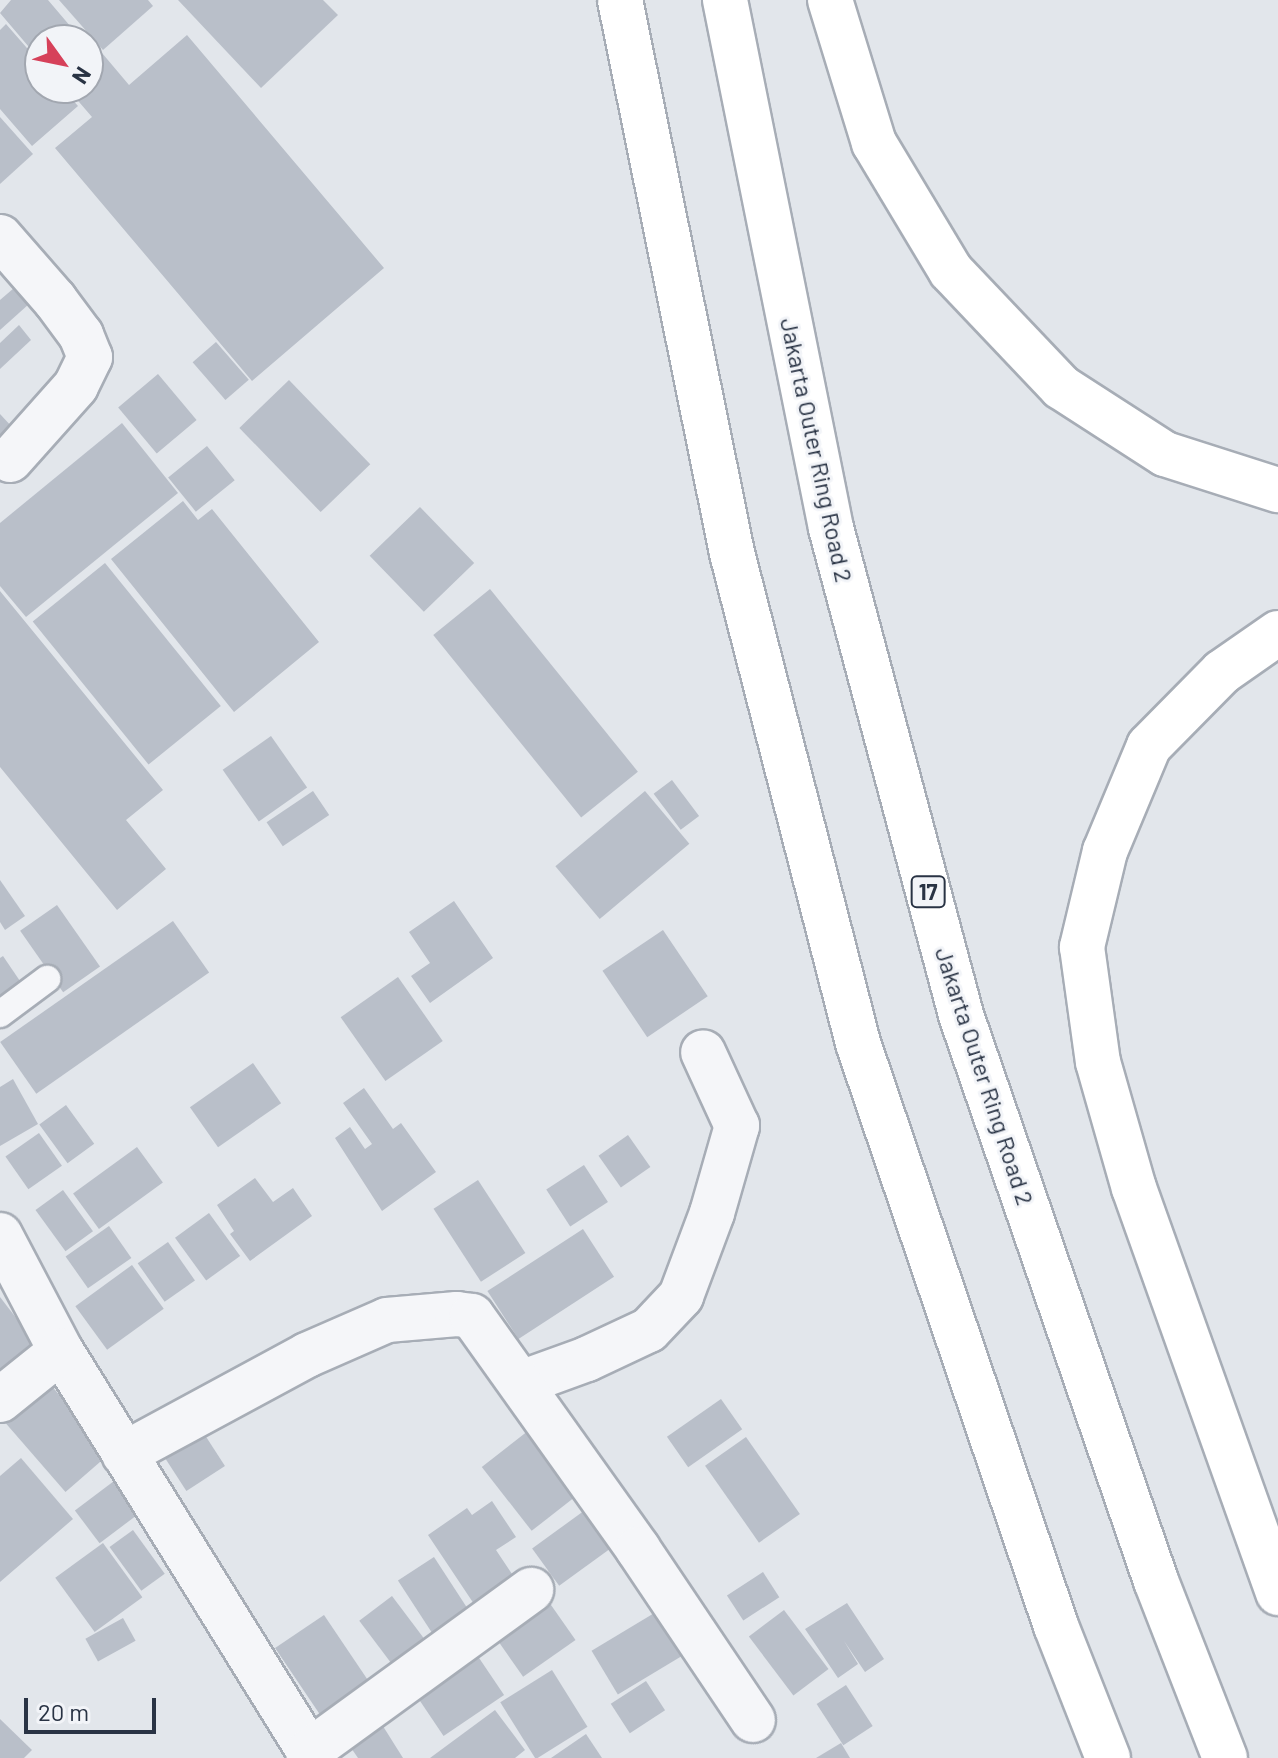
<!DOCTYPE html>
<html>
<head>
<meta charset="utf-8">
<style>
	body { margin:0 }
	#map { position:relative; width:1278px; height:1758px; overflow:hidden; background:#e2e6eb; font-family:Barlow,sans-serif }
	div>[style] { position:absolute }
	.building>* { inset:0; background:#b9bfc9; transform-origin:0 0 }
	.roads { filter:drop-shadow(2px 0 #a7adb6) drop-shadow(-2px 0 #a7adb6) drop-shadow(0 2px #a7adb6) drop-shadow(0 -2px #a7adb6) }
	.lane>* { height:26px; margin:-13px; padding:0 13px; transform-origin:13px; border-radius:13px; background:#f5f6f9 }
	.street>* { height:44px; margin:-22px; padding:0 22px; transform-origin:22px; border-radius:22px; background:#f5f6f9 }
	.highway>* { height:44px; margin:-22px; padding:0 22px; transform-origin:22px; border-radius:22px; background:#fff }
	span { translate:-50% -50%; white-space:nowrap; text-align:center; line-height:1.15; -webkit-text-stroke:6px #f2f4f8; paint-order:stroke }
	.shield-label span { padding:2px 6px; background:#f2f4f8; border:2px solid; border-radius:6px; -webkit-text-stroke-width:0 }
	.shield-label { font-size:22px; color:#293344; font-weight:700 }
	.street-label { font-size:24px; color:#293344 }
	.north { position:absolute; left:24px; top:24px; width:80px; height:80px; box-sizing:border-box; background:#f2f4f8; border:2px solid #a2a7b0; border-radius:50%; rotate:123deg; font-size:22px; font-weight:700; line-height:32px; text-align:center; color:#293344 }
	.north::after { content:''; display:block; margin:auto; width:28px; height:36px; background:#d6415a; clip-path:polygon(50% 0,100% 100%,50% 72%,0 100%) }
	.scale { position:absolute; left:24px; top:1698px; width:132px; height:36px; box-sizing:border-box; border:4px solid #293344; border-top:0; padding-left:10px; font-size:24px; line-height:28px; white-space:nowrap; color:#293344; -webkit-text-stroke:6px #f2f4f8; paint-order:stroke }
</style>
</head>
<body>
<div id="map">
	<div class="building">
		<div style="clip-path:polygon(11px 0,48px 0,82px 40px,40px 40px,40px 60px,0 13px)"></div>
		<div style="clip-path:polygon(59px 0,148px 0,153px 6px,103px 50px)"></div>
		<div style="clip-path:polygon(178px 0,323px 0,338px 15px,261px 88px)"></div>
		<div style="clip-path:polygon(6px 24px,40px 63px,40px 88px,62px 88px,78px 106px,32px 146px,0 109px,0 30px)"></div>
		<div style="clip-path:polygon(187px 35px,384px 268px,252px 381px,55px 148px,92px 117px,67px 88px,88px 88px,88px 64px,102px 53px,129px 85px)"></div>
		<div style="clip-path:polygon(0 117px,33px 154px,0 184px)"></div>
		<div style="clip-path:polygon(14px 288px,29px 304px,0 330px,0 300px)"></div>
		<div style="clip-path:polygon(19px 325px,31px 340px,0 369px,0 343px)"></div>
		<div style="left:216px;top:342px;width:50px;height:31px;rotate:49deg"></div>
		<div style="left:158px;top:374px;width:60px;height:52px;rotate:50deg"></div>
		<div style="left:289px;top:380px;width:117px;height:69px;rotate:46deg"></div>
		<div style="clip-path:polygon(0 414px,13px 428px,0 440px)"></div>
		<div style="clip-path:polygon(122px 423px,178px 493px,26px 617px,0 586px,0 523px)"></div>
		<div style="left:207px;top:446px;width:44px;height:50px;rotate:51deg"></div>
		<div style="clip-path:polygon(183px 501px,198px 520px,212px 509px,319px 642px,234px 712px,111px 559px)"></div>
		<div style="left:420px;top:507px;width:78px;height:70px;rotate:46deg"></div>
		<div style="left:105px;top:563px;width:184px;height:93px;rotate:51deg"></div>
		<div style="left:490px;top:589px;width:235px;height:73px;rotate:51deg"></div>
		<div style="clip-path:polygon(0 591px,163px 790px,126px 820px,166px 869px,117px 910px,0 767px)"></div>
		<div style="left:271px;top:736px;width:63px;height:59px;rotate:55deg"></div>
		<div style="left:672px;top:780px;width:45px;height:23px;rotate:53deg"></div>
		<div style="left:313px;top:791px;width:29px;height:56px;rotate:56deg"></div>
		<div style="left:645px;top:791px;width:69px;height:117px;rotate:50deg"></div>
		<div style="clip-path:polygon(0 880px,25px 916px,5px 930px,0 922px)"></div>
		<div style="clip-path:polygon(454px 901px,493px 958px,430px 1003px,411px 976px,430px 963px,409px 932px)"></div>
		<div style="left:57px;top:905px;width:75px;height:45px;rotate:55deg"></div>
		<div style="left:173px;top:921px;width:63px;height:211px;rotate:55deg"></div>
		<div style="left:663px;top:930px;width:80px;height:73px;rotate:56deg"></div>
		<div style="clip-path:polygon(3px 956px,22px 984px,0 1000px,0 958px)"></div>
		<div style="left:398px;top:977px;width:78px;height:70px;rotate:55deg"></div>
		<div style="left:253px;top:1063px;width:49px;height:77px;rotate:55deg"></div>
		<div style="clip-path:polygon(13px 1079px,38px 1124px,0 1146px,0 1087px)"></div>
		<div style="clip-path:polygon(364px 1088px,393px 1129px,401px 1123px,436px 1172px,382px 1211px,335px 1138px,350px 1127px,365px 1149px,372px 1144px,343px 1103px)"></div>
		<div style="left:66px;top:1105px;width:48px;height:33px;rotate:54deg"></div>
		<div style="left:39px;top:1133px;width:40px;height:41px;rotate:55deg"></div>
		<div style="left:628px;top:1135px;width:39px;height:36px;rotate:55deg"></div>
		<div style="left:137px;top:1147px;width:44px;height:79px;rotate:54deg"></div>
		<div style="left:584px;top:1165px;width:44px;height:45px;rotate:57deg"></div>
		<div style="clip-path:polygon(255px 1178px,273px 1202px,293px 1188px,312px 1216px,250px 1261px,230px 1234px,234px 1231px,217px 1205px)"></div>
		<div style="left:478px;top:1180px;width:87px;height:53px;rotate:57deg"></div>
		<div style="left:63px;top:1190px;width:51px;height:34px;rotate:54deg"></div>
		<div style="left:209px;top:1213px;width:53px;height:42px;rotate:54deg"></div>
		<div style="left:109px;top:1226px;width:39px;height:53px;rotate:55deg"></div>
		<div style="left:583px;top:1229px;width:57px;height:114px;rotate:57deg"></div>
		<div style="left:168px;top:1242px;width:47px;height:37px;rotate:55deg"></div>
		<div style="left:132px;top:1265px;width:54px;height:70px;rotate:54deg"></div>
		<div style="clip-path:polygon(0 1297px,40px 1349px,0 1380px)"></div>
		<div style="left:49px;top:1383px;width:93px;height:59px;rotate:49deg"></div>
		<div style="left:721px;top:1399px;width:37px;height:66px;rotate:55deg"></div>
		<div style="left:533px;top:1427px;width:81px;height:65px;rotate:52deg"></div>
		<div style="left:201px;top:1429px;width:44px;height:46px;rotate:57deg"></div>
		<div style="left:746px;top:1437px;width:94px;height:50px;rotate:55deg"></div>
		<div style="clip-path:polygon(21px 1458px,73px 1519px,0 1582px,0 1476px)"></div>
		<div style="left:122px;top:1475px;width:41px;height:59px;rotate:53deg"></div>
		<div style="clip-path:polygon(492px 1501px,516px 1537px,496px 1550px,518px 1583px,478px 1610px,428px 1535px,467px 1508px,472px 1515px)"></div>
		<div style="left:592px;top:1505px;width:46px;height:74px;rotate:54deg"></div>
		<div style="left:133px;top:1530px;width:54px;height:29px;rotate:54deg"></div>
		<div style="left:103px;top:1543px;width:67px;height:59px;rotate:54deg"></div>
		<div style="left:434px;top:1557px;width:69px;height:43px;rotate:57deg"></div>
		<div style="left:763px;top:1572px;width:30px;height:43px;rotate:57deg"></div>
		<div style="left:544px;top:1595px;width:55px;height:64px;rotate:55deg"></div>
		<div style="left:392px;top:1596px;width:67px;height:41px;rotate:53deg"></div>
		<div style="clip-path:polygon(847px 1603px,884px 1659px,865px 1672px,844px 1641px,858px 1664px,838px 1678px,805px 1629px)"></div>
		<div style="left:661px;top:1609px;width:51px;height:81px;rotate:59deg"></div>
		<div style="left:784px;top:1610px;width:74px;height:44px;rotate:53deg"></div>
		<div style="left:324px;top:1615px;width:94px;height:59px;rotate:56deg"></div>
		<div style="left:123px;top:1618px;width:26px;height:43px;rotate:61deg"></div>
		<div style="left:475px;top:1652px;width:52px;height:73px;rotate:56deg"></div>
		<div style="left:552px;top:1670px;width:67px;height:61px;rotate:58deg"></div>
		<div style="left:646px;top:1681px;width:35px;height:42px;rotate:57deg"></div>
		<div style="left:846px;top:1685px;width:49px;height:35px;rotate:57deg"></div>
		<div style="clip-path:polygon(495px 1710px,525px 1750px,515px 1758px,430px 1758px)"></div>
		<div style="clip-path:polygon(0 1719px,32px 1750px,24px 1758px,0 1758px)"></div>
		<div style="clip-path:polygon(381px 1723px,403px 1758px,358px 1758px,349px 1745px)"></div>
		<div style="clip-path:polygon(586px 1734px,602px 1758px,551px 1758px)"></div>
		<div style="clip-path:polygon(841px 1743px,850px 1758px,816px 1758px)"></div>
	</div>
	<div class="roads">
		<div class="lane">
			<div style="left:0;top:1014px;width:59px;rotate:-36.7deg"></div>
		</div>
		<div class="street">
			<div style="left:0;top:237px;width:84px;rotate:48.9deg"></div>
			<div style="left:55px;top:300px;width:44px;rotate:53.4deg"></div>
			<div style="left:81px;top:335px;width:24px;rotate:68deg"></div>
			<div style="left:90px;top:357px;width:32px;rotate:116deg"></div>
			<div style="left:76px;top:386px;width:99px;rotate:131.7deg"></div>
			<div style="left:0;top:1235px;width:131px;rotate:62.3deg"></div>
			<div style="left:61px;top:1351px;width:479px;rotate:58.2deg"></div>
			<div style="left:521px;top:1383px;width:70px;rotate:-20deg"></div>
			<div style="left:587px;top:1359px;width:68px;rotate:-25.1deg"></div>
			<div style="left:649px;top:1330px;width:47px;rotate:-46.7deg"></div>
			<div style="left:681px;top:1296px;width:89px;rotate:-69.5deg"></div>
			<div style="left:712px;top:1213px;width:91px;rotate:-74deg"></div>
			<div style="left:737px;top:1126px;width:81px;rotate:-114.7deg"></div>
			<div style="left:0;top:1400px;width:78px;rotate:-38.8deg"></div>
			<div style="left:124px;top:1454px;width:208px;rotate:-28.4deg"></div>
			<div style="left:307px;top:1355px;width:87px;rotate:-23.6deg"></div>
			<div style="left:387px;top:1320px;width:70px;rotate:-4.9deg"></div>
			<div style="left:457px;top:1314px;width:15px;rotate:8deg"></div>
			<div style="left:472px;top:1316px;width:286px;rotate:54.5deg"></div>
			<div style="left:638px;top:1549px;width:206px;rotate:56.1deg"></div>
			<div style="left:308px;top:1752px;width:276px;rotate:-36deg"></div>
		</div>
		<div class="highway">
			<div style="left:620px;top:0;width:564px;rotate:78.55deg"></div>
			<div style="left:732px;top:553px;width:506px;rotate:75.58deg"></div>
			<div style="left:858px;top:1043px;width:616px;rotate:71.24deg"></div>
			<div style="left:1056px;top:1626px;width:142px;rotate:68.5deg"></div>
			<div style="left:725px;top:0;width:539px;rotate:78.65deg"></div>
			<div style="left:831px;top:528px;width:504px;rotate:75.05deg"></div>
			<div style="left:961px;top:1015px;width:599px;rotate:70.99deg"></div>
			<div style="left:1156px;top:1581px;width:190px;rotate:68.7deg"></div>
			<div style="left:830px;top:0;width:150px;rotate:72.9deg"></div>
			<div style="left:874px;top:143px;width:149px;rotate:59deg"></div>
			<div style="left:951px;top:271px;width:160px;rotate:46.5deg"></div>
			<div style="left:1061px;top:387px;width:124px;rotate:32.8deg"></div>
			<div style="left:1165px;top:454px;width:119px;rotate:17.7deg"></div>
			<div style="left:1278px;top:633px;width:68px;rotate:145.1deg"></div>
			<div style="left:1222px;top:672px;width:104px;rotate:134.6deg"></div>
			<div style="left:1149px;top:746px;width:114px;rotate:112.7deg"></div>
			<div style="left:1105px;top:851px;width:99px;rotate:103.5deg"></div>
			<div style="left:1082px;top:947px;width:116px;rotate:82.1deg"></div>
			<div style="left:1098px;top:1062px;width:131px;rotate:74.1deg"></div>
			<div style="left:1134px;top:1188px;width:430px;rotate:70.4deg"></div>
		</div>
	</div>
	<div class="shield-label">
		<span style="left:928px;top:892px">17</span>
	</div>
	<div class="street-label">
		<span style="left:817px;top:450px;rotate:78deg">Jakarta Outer Ring Road 2</span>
		<span style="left:985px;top:1076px;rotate:72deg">Jakarta Outer Ring Road 2</span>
	</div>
	<div class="north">N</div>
	<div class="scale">20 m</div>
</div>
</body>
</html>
